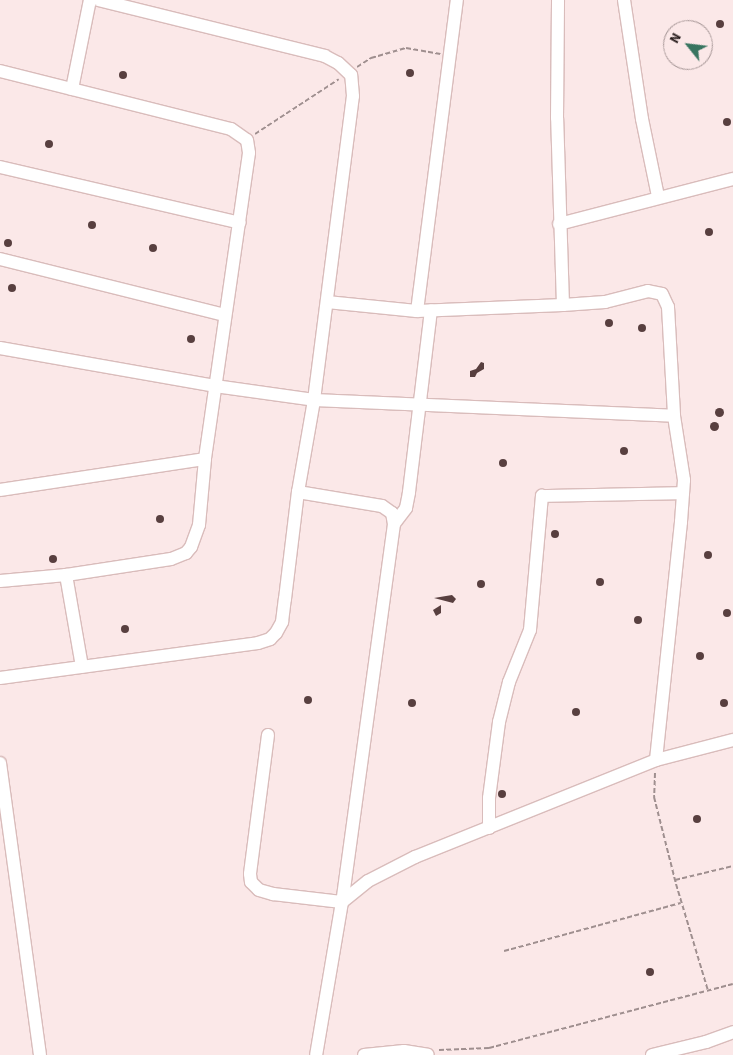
<!DOCTYPE html>
<html>
<head>
<meta charset="utf-8">
<style>
	body { margin:0 }
	#map { position:relative; width:733px; height:1055px; overflow:hidden; background:#fbe8e8; font-family:"Source Sans 3",sans-serif }
	div>[style] { position:absolute }
	.building>* { inset:0; background:#583f3f }
	.round { border-radius:50% }
	.path>* { height:2px; margin-top:-1px; transform-origin:0; background:repeating-linear-gradient(90deg,#9f8f8f 0 5px,transparent 0 7.5px) }
	.roads { filter:drop-shadow(1px 0 #d9bcbb) drop-shadow(-1px 0 #d9bcbb) drop-shadow(0 1px #d9bcbb) drop-shadow(0 -1px #d9bcbb) }
	.minor>* { height:12px; margin:-6px; padding:0 6px; transform-origin:6px; border-radius:6px; background:#fff }
	span { translate:-50% -50%; white-space:nowrap; text-align:center; line-height:1.15; -webkit-text-stroke:5px #fbe8e8; paint-order:stroke }
	.north { position:absolute; left:663px; top:20px; width:50px; height:50px; box-sizing:border-box; background:#fbe8e8; border:1px solid #a59595; border-radius:50%; rotate:299deg; font-size:14px; font-weight:700; line-height:20px; text-align:center; color:#241919 }
	.north::after { content:''; display:block; margin:auto; width:18px; height:22px; background:#387560; clip-path:polygon(50% 0,100% 100%,50% 72%,0 100%) }
</style>
</head>
<body>
<div id="map">
	<div class="building">
		<div class="round" style="left:716px;top:20px;width:8px;height:8px"></div>
		<div class="round" style="left:406px;top:69px;width:8px;height:8px"></div>
		<div class="round" style="left:119px;top:71px;width:8px;height:8px"></div>
		<div class="round" style="left:723px;top:118px;width:8px;height:8px"></div>
		<div class="round" style="left:45px;top:140px;width:8px;height:8px"></div>
		<div class="round" style="left:88px;top:221px;width:8px;height:8px"></div>
		<div class="round" style="left:705px;top:228px;width:8px;height:8px"></div>
		<div class="round" style="left:4px;top:239px;width:8px;height:8px"></div>
		<div class="round" style="left:149px;top:244px;width:8px;height:8px"></div>
		<div class="round" style="left:8px;top:284px;width:8px;height:8px"></div>
		<div class="round" style="left:605px;top:319px;width:8px;height:8px"></div>
		<div class="round" style="left:638px;top:324px;width:8px;height:8px"></div>
		<div class="round" style="left:187px;top:335px;width:8px;height:8px"></div>
		<div style="clip-path:polygon(481px 362px,484px 363px,484px 369px,477px 373px,475px 377px,470px 377px,470px 371px,476px 369px)"></div>
		<div class="round" style="left:714.5px;top:407.5px;width:9px;height:9px"></div>
		<div class="round" style="left:709.5px;top:421.5px;width:9px;height:9px"></div>
		<div class="round" style="left:620px;top:447px;width:8px;height:8px"></div>
		<div class="round" style="left:499px;top:459px;width:8px;height:8px"></div>
		<div class="round" style="left:156px;top:515px;width:8px;height:8px"></div>
		<div class="round" style="left:551px;top:530px;width:8px;height:8px"></div>
		<div class="round" style="left:704px;top:551px;width:8px;height:8px"></div>
		<div class="round" style="left:49px;top:555px;width:8px;height:8px"></div>
		<div class="round" style="left:596px;top:578px;width:8px;height:8px"></div>
		<div class="round" style="left:477px;top:580px;width:8px;height:8px"></div>
		<div style="clip-path:polygon(452px 595px,456px 599px,453px 603px,434px 598px)"></div>
		<div style="clip-path:polygon(441px 605px,441px 613px,436px 616px,433px 610px)"></div>
		<div class="round" style="left:723px;top:609px;width:8px;height:8px"></div>
		<div class="round" style="left:634px;top:616px;width:8px;height:8px"></div>
		<div class="round" style="left:121px;top:625px;width:8px;height:8px"></div>
		<div class="round" style="left:696px;top:652px;width:8px;height:8px"></div>
		<div class="round" style="left:304px;top:696px;width:8px;height:8px"></div>
		<div class="round" style="left:408px;top:699px;width:8px;height:8px"></div>
		<div class="round" style="left:720px;top:699px;width:8px;height:8px"></div>
		<div class="round" style="left:572px;top:708px;width:8px;height:8px"></div>
		<div class="round" style="left:498px;top:790px;width:8px;height:8px"></div>
		<div class="round" style="left:693px;top:815px;width:8px;height:8px"></div>
		<div class="round" style="left:646px;top:968px;width:8px;height:8px"></div>
	</div>
	<div class="path">
		<div style="left:357px;top:67px;width:17px;rotate:-33deg"></div>
		<div style="left:371px;top:58px;width:36px;rotate:-16deg"></div>
		<div style="left:406px;top:48px;width:35px;rotate:10deg"></div>
		<div style="left:255px;top:134px;width:100px;rotate:-33.2deg"></div>
		<div style="left:655px;top:773px;width:24px;rotate:92deg"></div>
		<div style="left:654px;top:797px;width:90px;rotate:75.8deg"></div>
		<div style="left:676px;top:884px;width:112px;rotate:73.3deg"></div>
		<div style="left:675px;top:880px;width:60px;rotate:-13.6deg"></div>
		<div style="left:504px;top:951px;width:183px;rotate:-15.2deg"></div>
		<div style="left:439px;top:1050px;width:50px;rotate:-2.3deg"></div>
		<div style="left:489px;top:1048px;width:252px;rotate:-14.7deg"></div>
	</div>
	<div class="roads">
		<div class="minor">
			<div style="left:624px;top:0;width:120px;rotate:81.4deg"></div>
			<div style="left:642px;top:119px;width:79px;rotate:78.3deg"></div>
			<div style="left:0;top:71px;width:238px;rotate:14.1deg"></div>
			<div style="left:231px;top:129px;width:19px;rotate:35deg"></div>
			<div style="left:247px;top:140px;width:13px;rotate:81deg"></div>
			<div style="left:249px;top:153px;width:309px;rotate:98.2deg"></div>
			<div style="left:205px;top:459px;width:66px;rotate:95.2deg"></div>
			<div style="left:199px;top:525px;width:23px;rotate:110deg"></div>
			<div style="left:191px;top:547px;width:8px;rotate:130deg"></div>
			<div style="left:186px;top:553px;width:16px;rotate:158deg"></div>
			<div style="left:171px;top:559px;width:106px;rotate:171.3deg"></div>
			<div style="left:66px;top:575px;width:66px;rotate:174.8deg"></div>
			<div style="left:72px;top:89px;width:91px;rotate:-78.6deg"></div>
			<div style="left:0;top:167px;width:246px;rotate:13.1deg"></div>
			<div style="left:559px;top:224px;width:180px;rotate:-14.5deg"></div>
			<div style="left:0;top:259px;width:232px;rotate:14deg"></div>
			<div style="left:327px;top:302px;width:90px;rotate:5.7deg"></div>
			<div style="left:417px;top:311px;width:314px;rotate:-82.7deg"></div>
			<div style="left:563px;top:305px;width:42px;rotate:-4.1deg"></div>
			<div style="left:605px;top:302px;width:44px;rotate:-14.3deg"></div>
			<div style="left:648px;top:291px;width:14px;rotate:12deg"></div>
			<div style="left:662px;top:294px;width:14px;rotate:65deg"></div>
			<div style="left:668px;top:307px;width:109px;rotate:86.8deg"></div>
			<div style="left:674px;top:416px;width:65px;rotate:81.1deg"></div>
			<div style="left:684px;top:480px;width:42px;rotate:94.1deg"></div>
			<div style="left:681px;top:522px;width:239px;rotate:96deg"></div>
			<div style="left:417px;top:311px;width:146px;rotate:-2.4deg"></div>
			<div style="left:563px;top:305px;width:187px;rotate:-91.8deg"></div>
			<div style="left:557px;top:118px;width:118px;rotate:-89.5deg"></div>
			<div style="left:0;top:348px;width:218px;rotate:10deg"></div>
			<div style="left:215px;top:386px;width:100px;rotate:8deg"></div>
			<div style="left:314px;top:400px;width:360px;rotate:2.5deg"></div>
			<div style="left:0;top:490px;width:207px;rotate:-8.6deg"></div>
			<div style="left:298px;top:492px;width:85px;rotate:9.5deg"></div>
			<div style="left:382px;top:506px;width:12px;rotate:35deg"></div>
			<div style="left:392px;top:513px;width:11px;rotate:80deg"></div>
			<div style="left:394px;top:524px;width:382px;rotate:97.8deg"></div>
			<div style="left:342px;top:902px;width:155px;rotate:99.6deg"></div>
			<div style="left:394px;top:524px;width:20px;rotate:-53deg"></div>
			<div style="left:406px;top:508px;width:16px;rotate:-79deg"></div>
			<div style="left:409px;top:492px;width:183px;rotate:-83.1deg"></div>
			<div style="left:66px;top:575px;width:93px;rotate:80.1deg"></div>
			<div style="left:0;top:678px;width:260px;rotate:-7.7deg"></div>
			<div style="left:258px;top:643px;width:13px;rotate:-18deg"></div>
			<div style="left:270px;top:639px;width:8px;rotate:-45deg"></div>
			<div style="left:276px;top:633px;width:13px;rotate:-61deg"></div>
			<div style="left:282px;top:622px;width:23px;rotate:-83deg"></div>
			<div style="left:285px;top:599px;width:108px;rotate:-83.1deg"></div>
			<div style="left:298px;top:492px;width:93px;rotate:-80.1deg"></div>
			<div style="left:314px;top:400px;width:306px;rotate:-82.7deg"></div>
			<div style="left:353px;top:96px;width:21px;rotate:-95deg"></div>
			<div style="left:351px;top:75px;width:18px;rotate:-137deg"></div>
			<div style="left:338px;top:63px;width:15px;rotate:-152deg"></div>
			<div style="left:325px;top:56px;width:233px;rotate:-166.1deg"></div>
			<div style="left:268px;top:735px;width:140px;rotate:97.4deg"></div>
			<div style="left:250px;top:874px;width:8px;rotate:83deg"></div>
			<div style="left:251px;top:882px;width:11px;rotate:45deg"></div>
			<div style="left:259px;top:890px;width:15px;rotate:16deg"></div>
			<div style="left:273px;top:894px;width:69px;rotate:6.6deg"></div>
			<div style="left:342px;top:902px;width:33px;rotate:-39deg"></div>
			<div style="left:368px;top:881px;width:53px;rotate:-27.1deg"></div>
			<div style="left:415px;top:857px;width:260px;rotate:-21.9deg"></div>
			<div style="left:656px;top:760px;width:80px;rotate:-14.6deg"></div>
			<div style="left:0;top:763px;width:295px;rotate:82.2deg"></div>
			<div style="left:489px;top:828px;width:30px;rotate:-90deg"></div>
			<div style="left:489px;top:798px;width:77px;rotate:-82.5deg"></div>
			<div style="left:499px;top:722px;width:41px;rotate:-76deg"></div>
			<div style="left:509px;top:682px;width:56px;rotate:-68deg"></div>
			<div style="left:530px;top:630px;width:135px;rotate:-84.9deg"></div>
			<div style="left:542px;top:496px;width:141px;rotate:-1.2deg"></div>
			<div style="left:364px;top:1055px;width:40px;rotate:-5.7deg"></div>
			<div style="left:404px;top:1051px;width:24px;rotate:9deg"></div>
			<div style="left:652px;top:1055px;width:56px;rotate:-13.5deg"></div>
			<div style="left:706px;top:1042px;width:29px;rotate:-20deg"></div>
		</div>
	</div>
	<div class="north">N</div>
</div>
</body>
</html>
